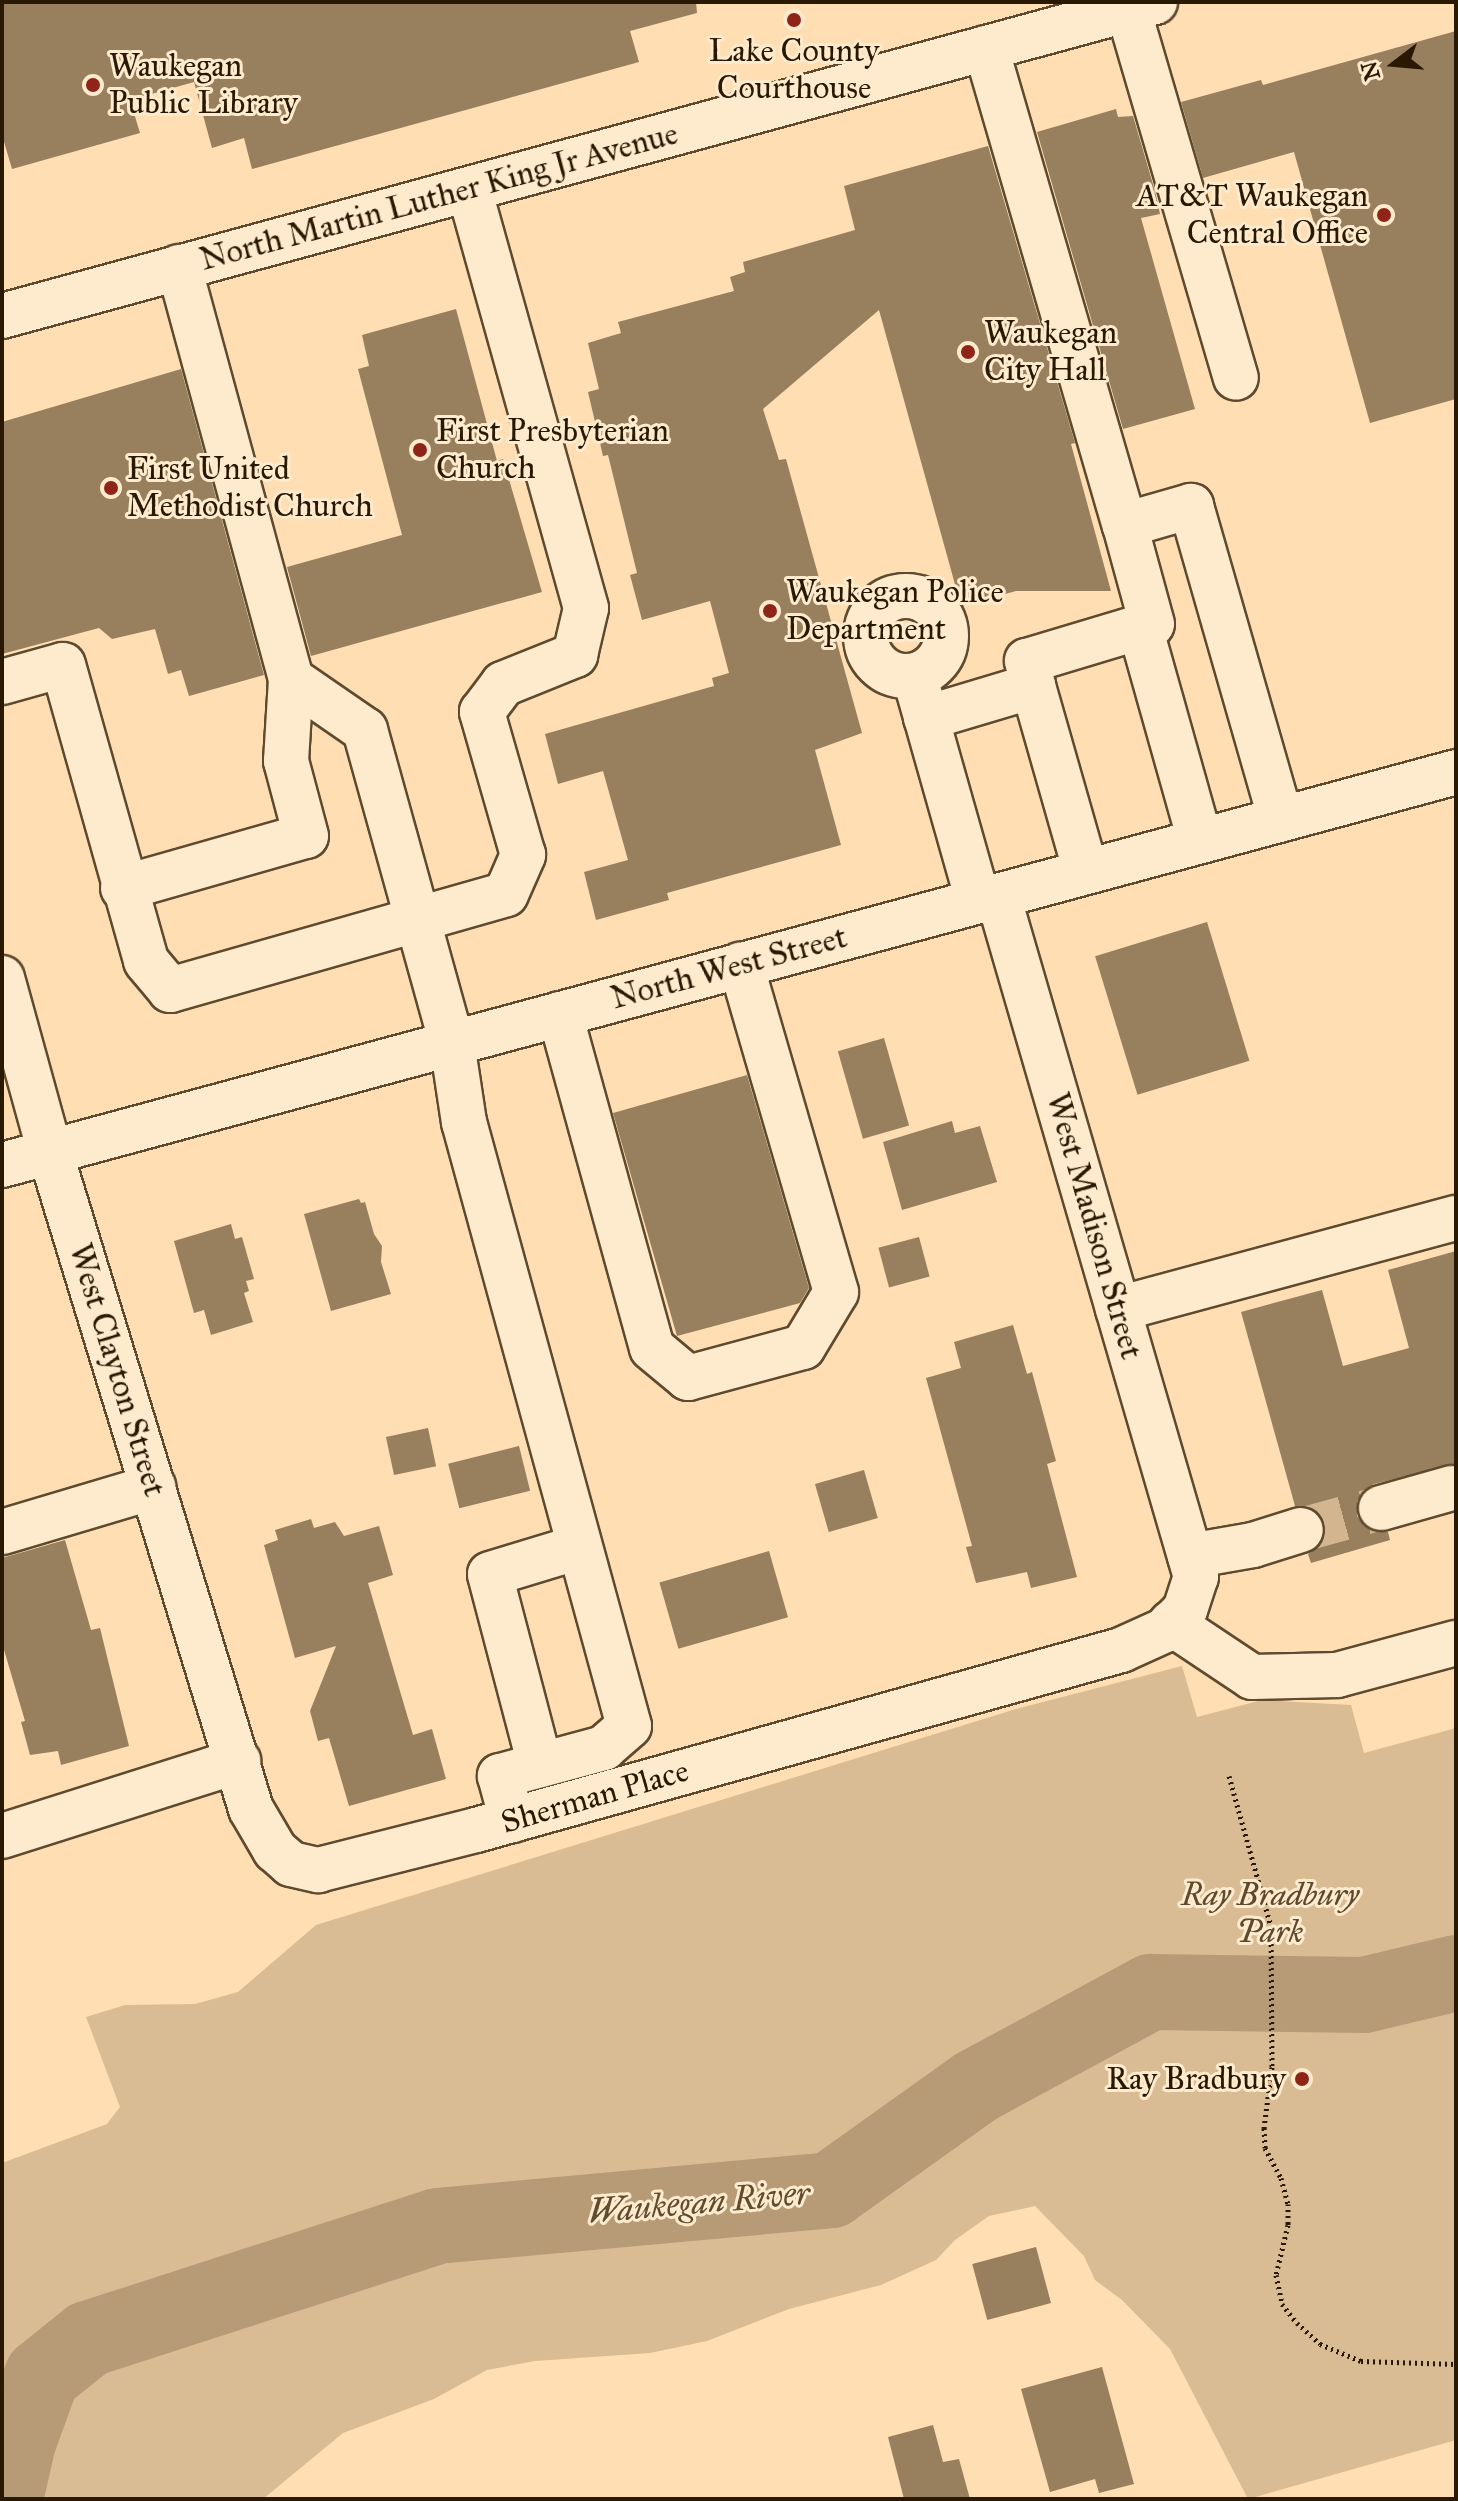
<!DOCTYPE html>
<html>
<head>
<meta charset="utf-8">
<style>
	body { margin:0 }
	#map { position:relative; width:1458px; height:2501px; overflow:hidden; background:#fedeb2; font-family:"IM FELL Great Primer",serif }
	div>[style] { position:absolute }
	.green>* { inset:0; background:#dabc94 }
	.river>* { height:76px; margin:-38px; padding:0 38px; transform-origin:38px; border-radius:38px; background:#b69b76 }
	.building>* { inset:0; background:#987f5e; transform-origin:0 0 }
	.minor-tunnel>* { height:44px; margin-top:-22px; transform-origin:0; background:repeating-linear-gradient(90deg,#d3b68f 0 44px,transparent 0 66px) }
	.path>* { height:5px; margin-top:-2.5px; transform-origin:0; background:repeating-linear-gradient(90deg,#291802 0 2px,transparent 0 6px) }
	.roads { filter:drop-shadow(2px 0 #5e4a2e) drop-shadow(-2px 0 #5e4a2e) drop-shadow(0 2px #5e4a2e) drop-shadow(0 -2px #5e4a2e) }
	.minor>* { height:44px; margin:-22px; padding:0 22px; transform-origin:22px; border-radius:22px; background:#feeacd }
	.minor>.ring { margin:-22px; padding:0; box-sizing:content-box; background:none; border:44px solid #feeacd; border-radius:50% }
	.dots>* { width:22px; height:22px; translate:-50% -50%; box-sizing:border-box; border:4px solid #feeacd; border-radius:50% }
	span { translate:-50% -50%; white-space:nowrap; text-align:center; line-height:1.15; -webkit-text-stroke:6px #feeacd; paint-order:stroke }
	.poi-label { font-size:32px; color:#291802 }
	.left { translate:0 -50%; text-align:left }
	.right { translate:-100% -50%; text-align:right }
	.street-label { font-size:32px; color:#291802 }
	.park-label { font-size:32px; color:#5e492e; font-style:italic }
	.water-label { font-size:34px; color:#614c30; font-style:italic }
	.frame { position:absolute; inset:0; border:4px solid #291802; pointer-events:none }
	.north { position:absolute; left:1354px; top:24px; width:80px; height:80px; -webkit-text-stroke:6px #feeacd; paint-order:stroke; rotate:254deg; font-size:22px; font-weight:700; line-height:32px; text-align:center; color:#291802 }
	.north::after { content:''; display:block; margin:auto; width:28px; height:36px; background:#291802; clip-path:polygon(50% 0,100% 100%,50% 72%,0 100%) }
</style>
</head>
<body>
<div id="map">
	<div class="green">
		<div style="clip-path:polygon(1182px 1666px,1197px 1717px,1262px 1700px,1351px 1705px,1364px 1753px,1456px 1728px,1456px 2440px,1248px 2499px,1170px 2349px,1122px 2300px,1095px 2280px,1084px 2256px,1035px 2206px,989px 2216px,955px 2240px,936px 2260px,881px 2285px,789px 2309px,707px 2341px,650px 2353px,535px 2361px,487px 2370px,434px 2399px,343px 2433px,263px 2499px,2px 2499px,2px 2163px,107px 2124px,120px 2107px,86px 2017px,125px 2005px,195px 2004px,238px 1992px,316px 1925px,1016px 1709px)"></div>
	</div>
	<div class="river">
		<div style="left:5px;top:2499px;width:58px;rotate:-77.2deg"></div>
		<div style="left:18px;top:2442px;width:70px;rotate:-70deg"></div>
		<div style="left:42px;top:2376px;width:59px;rotate:-38.8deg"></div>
		<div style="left:88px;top:2339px;width:367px;rotate:-17.9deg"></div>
		<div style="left:437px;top:2226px;width:396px;rotate:-5.2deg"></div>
		<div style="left:831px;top:2190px;width:179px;rotate:-35.5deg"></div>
		<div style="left:977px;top:2086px;width:198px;rotate:-28.4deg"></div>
		<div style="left:1151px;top:1992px;width:213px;rotate:0.8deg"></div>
		<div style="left:1364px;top:1995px;width:95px;rotate:-13.4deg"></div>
	</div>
	<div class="building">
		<div style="clip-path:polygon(2px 2px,696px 2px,697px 13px,630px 31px,639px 62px,252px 169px,244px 138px,212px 148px,194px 82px,130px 100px,140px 133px,12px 169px,2px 135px)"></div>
		<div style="clip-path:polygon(1456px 31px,1456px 399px,1370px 423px,1294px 152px,1203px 178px,1181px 102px,1261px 80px,1263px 85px)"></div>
		<div style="clip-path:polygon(1116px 109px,1118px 117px,1133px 116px,1155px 191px,1160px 214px,1141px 218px,1195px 409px,1123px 429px,1037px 132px)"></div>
		<div style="clip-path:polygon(988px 146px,1075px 443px,1071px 444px,1111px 591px,1016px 591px,961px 606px,879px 310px,763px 409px,779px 460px,786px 459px,862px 733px,815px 750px,841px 845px,667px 893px,669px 900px,596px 920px,584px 872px,628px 860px,603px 771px,558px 784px,545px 734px,714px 686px,712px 678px,729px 673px,710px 601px,642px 620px,630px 575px,637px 573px,608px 455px,603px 456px,588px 392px,599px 389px,588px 343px,621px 333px,618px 322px,734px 291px,730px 277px,745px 272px,743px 262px,855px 230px,844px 186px)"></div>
		<div style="clip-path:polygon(456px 309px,497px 461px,503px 459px,542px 592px,311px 656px,287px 567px,402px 535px,358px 369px,369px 366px,362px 335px)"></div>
		<div style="clip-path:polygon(181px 369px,264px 675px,189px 696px,181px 670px,168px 674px,155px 629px,112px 639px,99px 628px,2px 654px,2px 422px)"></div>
		<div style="left:1207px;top:922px;width:145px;height:117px;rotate:73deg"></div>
		<div style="left:884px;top:1038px;width:91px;height:48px;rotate:74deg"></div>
		<div style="clip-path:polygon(747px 1075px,809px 1288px,800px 1303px,677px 1336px,613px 1113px)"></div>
		<div style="clip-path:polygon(952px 1121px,955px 1133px,980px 1126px,997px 1182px,902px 1210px,883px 1142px)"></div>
		<div style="clip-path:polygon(359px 1199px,361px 1203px,365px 1202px,374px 1234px,382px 1246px,381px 1262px,391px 1294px,331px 1311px,304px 1214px)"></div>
		<div style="clip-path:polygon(231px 1224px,235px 1239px,242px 1237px,254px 1279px,246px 1281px,249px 1291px,244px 1293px,253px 1322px,211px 1335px,204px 1310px,194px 1313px,174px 1241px)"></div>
		<div style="left:919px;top:1237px;width:41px;height:42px;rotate:75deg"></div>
		<div style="clip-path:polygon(1456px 1251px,1456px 1464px,1374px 1484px,1364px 1490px,1357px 1501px,1357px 1516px,1364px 1526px,1374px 1532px,1388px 1532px,1390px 1540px,1311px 1563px,1308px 1554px,1320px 1546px,1325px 1535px,1325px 1523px,1317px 1511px,1307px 1506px,1295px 1506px,1241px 1312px,1322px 1290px,1343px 1366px,1409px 1348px,1388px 1270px)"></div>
		<div style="clip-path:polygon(1013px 1325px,1027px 1374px,1032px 1372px,1056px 1461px,1047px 1464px,1077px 1577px,1031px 1588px,1027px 1572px,976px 1583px,966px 1547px,972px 1546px,926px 1378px,961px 1368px,954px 1342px)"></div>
		<div style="left:428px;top:1428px;width:39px;height:43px;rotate:78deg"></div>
		<div style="left:519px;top:1446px;width:46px;height:73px;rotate:76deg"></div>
		<div style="left:864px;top:1470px;width:50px;height:51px;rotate:74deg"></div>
		<div style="clip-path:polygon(311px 1519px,314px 1528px,335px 1522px,344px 1536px,379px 1526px,393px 1575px,368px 1583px,413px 1735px,432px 1729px,446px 1779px,349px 1806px,329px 1738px,318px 1741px,310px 1711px,336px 1646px,295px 1658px,264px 1545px,278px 1540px,275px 1530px)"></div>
		<div style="clip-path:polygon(65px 1540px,91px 1630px,100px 1628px,129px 1746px,61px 1765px,58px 1751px,30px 1755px,21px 1722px,25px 1721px,2px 1643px,2px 1558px)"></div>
		<div style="left:769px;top:1551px;width:69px;height:114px;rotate:74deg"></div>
		<div style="left:1036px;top:2247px;width:58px;height:66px;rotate:75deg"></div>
		<div style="clip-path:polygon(1102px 2367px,1134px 2484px,1099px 2493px,1095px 2479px,1050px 2492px,1021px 2389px)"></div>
		<div style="clip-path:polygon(933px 2425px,943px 2462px,959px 2459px,970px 2499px,904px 2499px,888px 2437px)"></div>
	</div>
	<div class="minor-tunnel">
		<div style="left:1301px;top:1530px;width:83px;rotate:-15.4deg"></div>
	</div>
	<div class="path">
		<div style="left:1229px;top:1776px;width:156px;rotate:74.4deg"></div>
		<div style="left:1271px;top:1926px;width:141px;rotate:89.6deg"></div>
		<div style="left:1272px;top:2067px;width:62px;rotate:97.5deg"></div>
		<div style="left:1264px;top:2128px;width:20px;rotate:87deg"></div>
		<div style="left:1265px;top:2148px;width:34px;rotate:62deg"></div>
		<div style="left:1281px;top:2178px;width:27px;rotate:75deg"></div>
		<div style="left:1288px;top:2204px;width:21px;rotate:90deg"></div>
		<div style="left:1288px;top:2225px;width:51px;rotate:103.5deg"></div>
		<div style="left:1276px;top:2275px;width:30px;rotate:78deg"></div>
		<div style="left:1282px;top:2304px;width:24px;rotate:52deg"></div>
		<div style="left:1297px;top:2323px;width:31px;rotate:42deg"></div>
		<div style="left:1320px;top:2344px;width:44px;rotate:22.5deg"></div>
		<div style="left:1361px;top:2361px;width:95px;rotate:1.8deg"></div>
	</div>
	<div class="roads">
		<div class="minor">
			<div style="left:1128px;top:9px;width:384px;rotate:73.7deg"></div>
			<div style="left:986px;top:48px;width:497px;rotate:73.8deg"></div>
			<div style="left:2px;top:316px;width:1195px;rotate:-15.23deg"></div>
			<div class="ring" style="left:866px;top:596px;width:36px;height:36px"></div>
			<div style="left:1140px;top:627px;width:12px;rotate:-14deg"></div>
			<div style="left:1152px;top:624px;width:103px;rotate:-105.3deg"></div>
			<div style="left:1125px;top:525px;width:69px;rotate:-16.1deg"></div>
			<div style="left:1191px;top:506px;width:326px;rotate:74deg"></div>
			<div style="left:291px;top:679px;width:90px;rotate:34.6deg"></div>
			<div style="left:365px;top:730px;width:325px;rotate:74.5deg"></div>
			<div style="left:452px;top:1043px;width:80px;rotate:81.4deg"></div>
			<div style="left:464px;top:1122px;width:626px;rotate:74.72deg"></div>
			<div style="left:629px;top:1726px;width:33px;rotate:139deg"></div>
			<div style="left:604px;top:1748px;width:108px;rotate:164.9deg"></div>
			<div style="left:500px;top:1776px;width:46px;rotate:74.7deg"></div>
			<div style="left:2px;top:682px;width:63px;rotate:-15.6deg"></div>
			<div style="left:63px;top:665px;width:307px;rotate:74.3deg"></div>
			<div style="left:146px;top:961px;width:38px;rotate:50deg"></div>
			<div style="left:170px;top:990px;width:349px;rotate:-15.9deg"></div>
			<div style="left:506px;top:894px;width:43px;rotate:-66.4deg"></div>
			<div style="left:523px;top:855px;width:149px;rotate:-106deg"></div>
			<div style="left:482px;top:712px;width:35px;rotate:-53deg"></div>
			<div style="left:503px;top:684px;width:78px;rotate:-21.9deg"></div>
			<div style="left:575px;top:655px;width:48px;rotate:-76.8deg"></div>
			<div style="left:586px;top:608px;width:434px;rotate:-105.6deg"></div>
			<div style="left:1033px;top:686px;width:193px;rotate:74.1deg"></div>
			<div style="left:919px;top:692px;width:217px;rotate:74.2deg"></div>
			<div style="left:926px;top:718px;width:112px;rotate:-16.7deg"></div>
			<div style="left:1033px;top:686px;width:26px;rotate:-103deg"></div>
			<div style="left:1027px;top:661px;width:118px;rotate:-16.7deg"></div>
			<div style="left:1140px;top:627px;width:222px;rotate:74.3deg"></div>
			<div style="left:123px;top:888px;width:190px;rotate:-15.9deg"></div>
			<div style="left:306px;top:836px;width:78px;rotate:-104.9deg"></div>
			<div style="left:286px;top:761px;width:82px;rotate:-86.5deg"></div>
			<div style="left:291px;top:679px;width:427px;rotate:-105.2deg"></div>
			<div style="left:2px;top:978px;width:180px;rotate:74.6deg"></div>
			<div style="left:50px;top:1152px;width:687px;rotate:72.99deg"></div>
			<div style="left:251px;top:1809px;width:48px;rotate:59.7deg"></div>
			<div style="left:275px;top:1850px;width:21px;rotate:41deg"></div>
			<div style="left:291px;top:1864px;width:28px;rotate:13deg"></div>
			<div style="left:318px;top:1870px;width:163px;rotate:-14.2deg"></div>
			<div style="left:476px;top:1830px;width:670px;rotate:-15.59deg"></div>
			<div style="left:1121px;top:1650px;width:48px;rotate:-24.4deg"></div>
			<div style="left:1165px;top:1630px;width:28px;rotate:-45deg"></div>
			<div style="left:1185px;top:1610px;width:35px;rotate:-72deg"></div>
			<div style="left:1196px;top:1577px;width:709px;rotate:-106.21deg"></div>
			<div style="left:560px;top:1014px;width:346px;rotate:74.6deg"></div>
			<div style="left:652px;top:1348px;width:47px;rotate:39.8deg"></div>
			<div style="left:688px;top:1378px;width:119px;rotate:-15.1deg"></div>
			<div style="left:803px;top:1347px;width:64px;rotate:-59deg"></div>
			<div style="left:836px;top:1292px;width:341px;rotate:-106.2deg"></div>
			<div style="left:2px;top:1165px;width:1506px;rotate:-15.12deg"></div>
			<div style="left:1118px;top:1309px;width:350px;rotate:-15.1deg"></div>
			<div style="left:1381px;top:1508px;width:74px;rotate:-15.7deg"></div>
			<div style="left:2px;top:1532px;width:158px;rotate:-16.6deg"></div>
			<div style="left:1190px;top:1556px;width:64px;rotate:-9.9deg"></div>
			<div style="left:1253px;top:1545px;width:50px;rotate:-17.4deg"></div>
			<div style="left:1171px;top:1623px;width:97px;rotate:33.7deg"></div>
			<div style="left:1252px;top:1677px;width:85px;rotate:-1.3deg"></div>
			<div style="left:1337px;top:1675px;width:123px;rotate:-15.1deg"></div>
			<div style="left:540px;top:1765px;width:197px;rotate:-104.7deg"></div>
			<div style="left:490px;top:1574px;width:93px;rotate:-16.9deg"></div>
			<div style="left:2px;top:1836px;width:248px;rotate:-17.6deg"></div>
		</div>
	</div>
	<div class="dots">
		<div style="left:794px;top:20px;background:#8f2418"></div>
		<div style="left:93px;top:85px;background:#8f2418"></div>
		<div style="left:1384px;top:215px;background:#8f2418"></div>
		<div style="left:968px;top:352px;background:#8f2418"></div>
		<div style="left:420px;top:450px;background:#8f2418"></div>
		<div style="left:111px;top:488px;background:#8f2418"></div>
		<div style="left:770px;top:611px;background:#8f2418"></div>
		<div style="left:1302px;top:2079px;background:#8f2418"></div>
	</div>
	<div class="poi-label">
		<span style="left:794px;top:70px">Lake County<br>Courthouse</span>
		<span class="left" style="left:109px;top:85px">Waukegan<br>Public Library</span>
		<span class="right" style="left:1368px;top:215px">AT&amp;T Waukegan<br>Central Office</span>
		<span class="left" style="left:984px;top:352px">Waukegan<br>City Hall</span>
		<span class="left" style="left:436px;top:450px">First Presbyterian<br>Church</span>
		<span class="left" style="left:127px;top:488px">First United<br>Methodist Church</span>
		<span class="left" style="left:786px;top:611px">Waukegan Police<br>Department</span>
		<span class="right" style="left:1286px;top:2079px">Ray Bradbury</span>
	</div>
	<div class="street-label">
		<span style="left:439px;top:197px;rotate:-15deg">North Martin Luther King Jr Avenue</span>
		<span style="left:729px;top:968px;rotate:-15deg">North West Street</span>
		<span style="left:1094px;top:1226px;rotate:74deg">West Madison Street</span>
		<span style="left:117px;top:1370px;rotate:73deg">West Clayton Street</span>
		<span style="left:595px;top:1797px;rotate:-16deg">Sherman Place</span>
	</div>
	<div class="park-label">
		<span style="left:1270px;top:1914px">Ray Bradbury<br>Park</span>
	</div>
	<div class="water-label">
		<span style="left:699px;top:2202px;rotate:-5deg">Waukegan River</span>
	</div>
	<div class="frame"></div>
	<div class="north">N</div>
</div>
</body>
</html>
